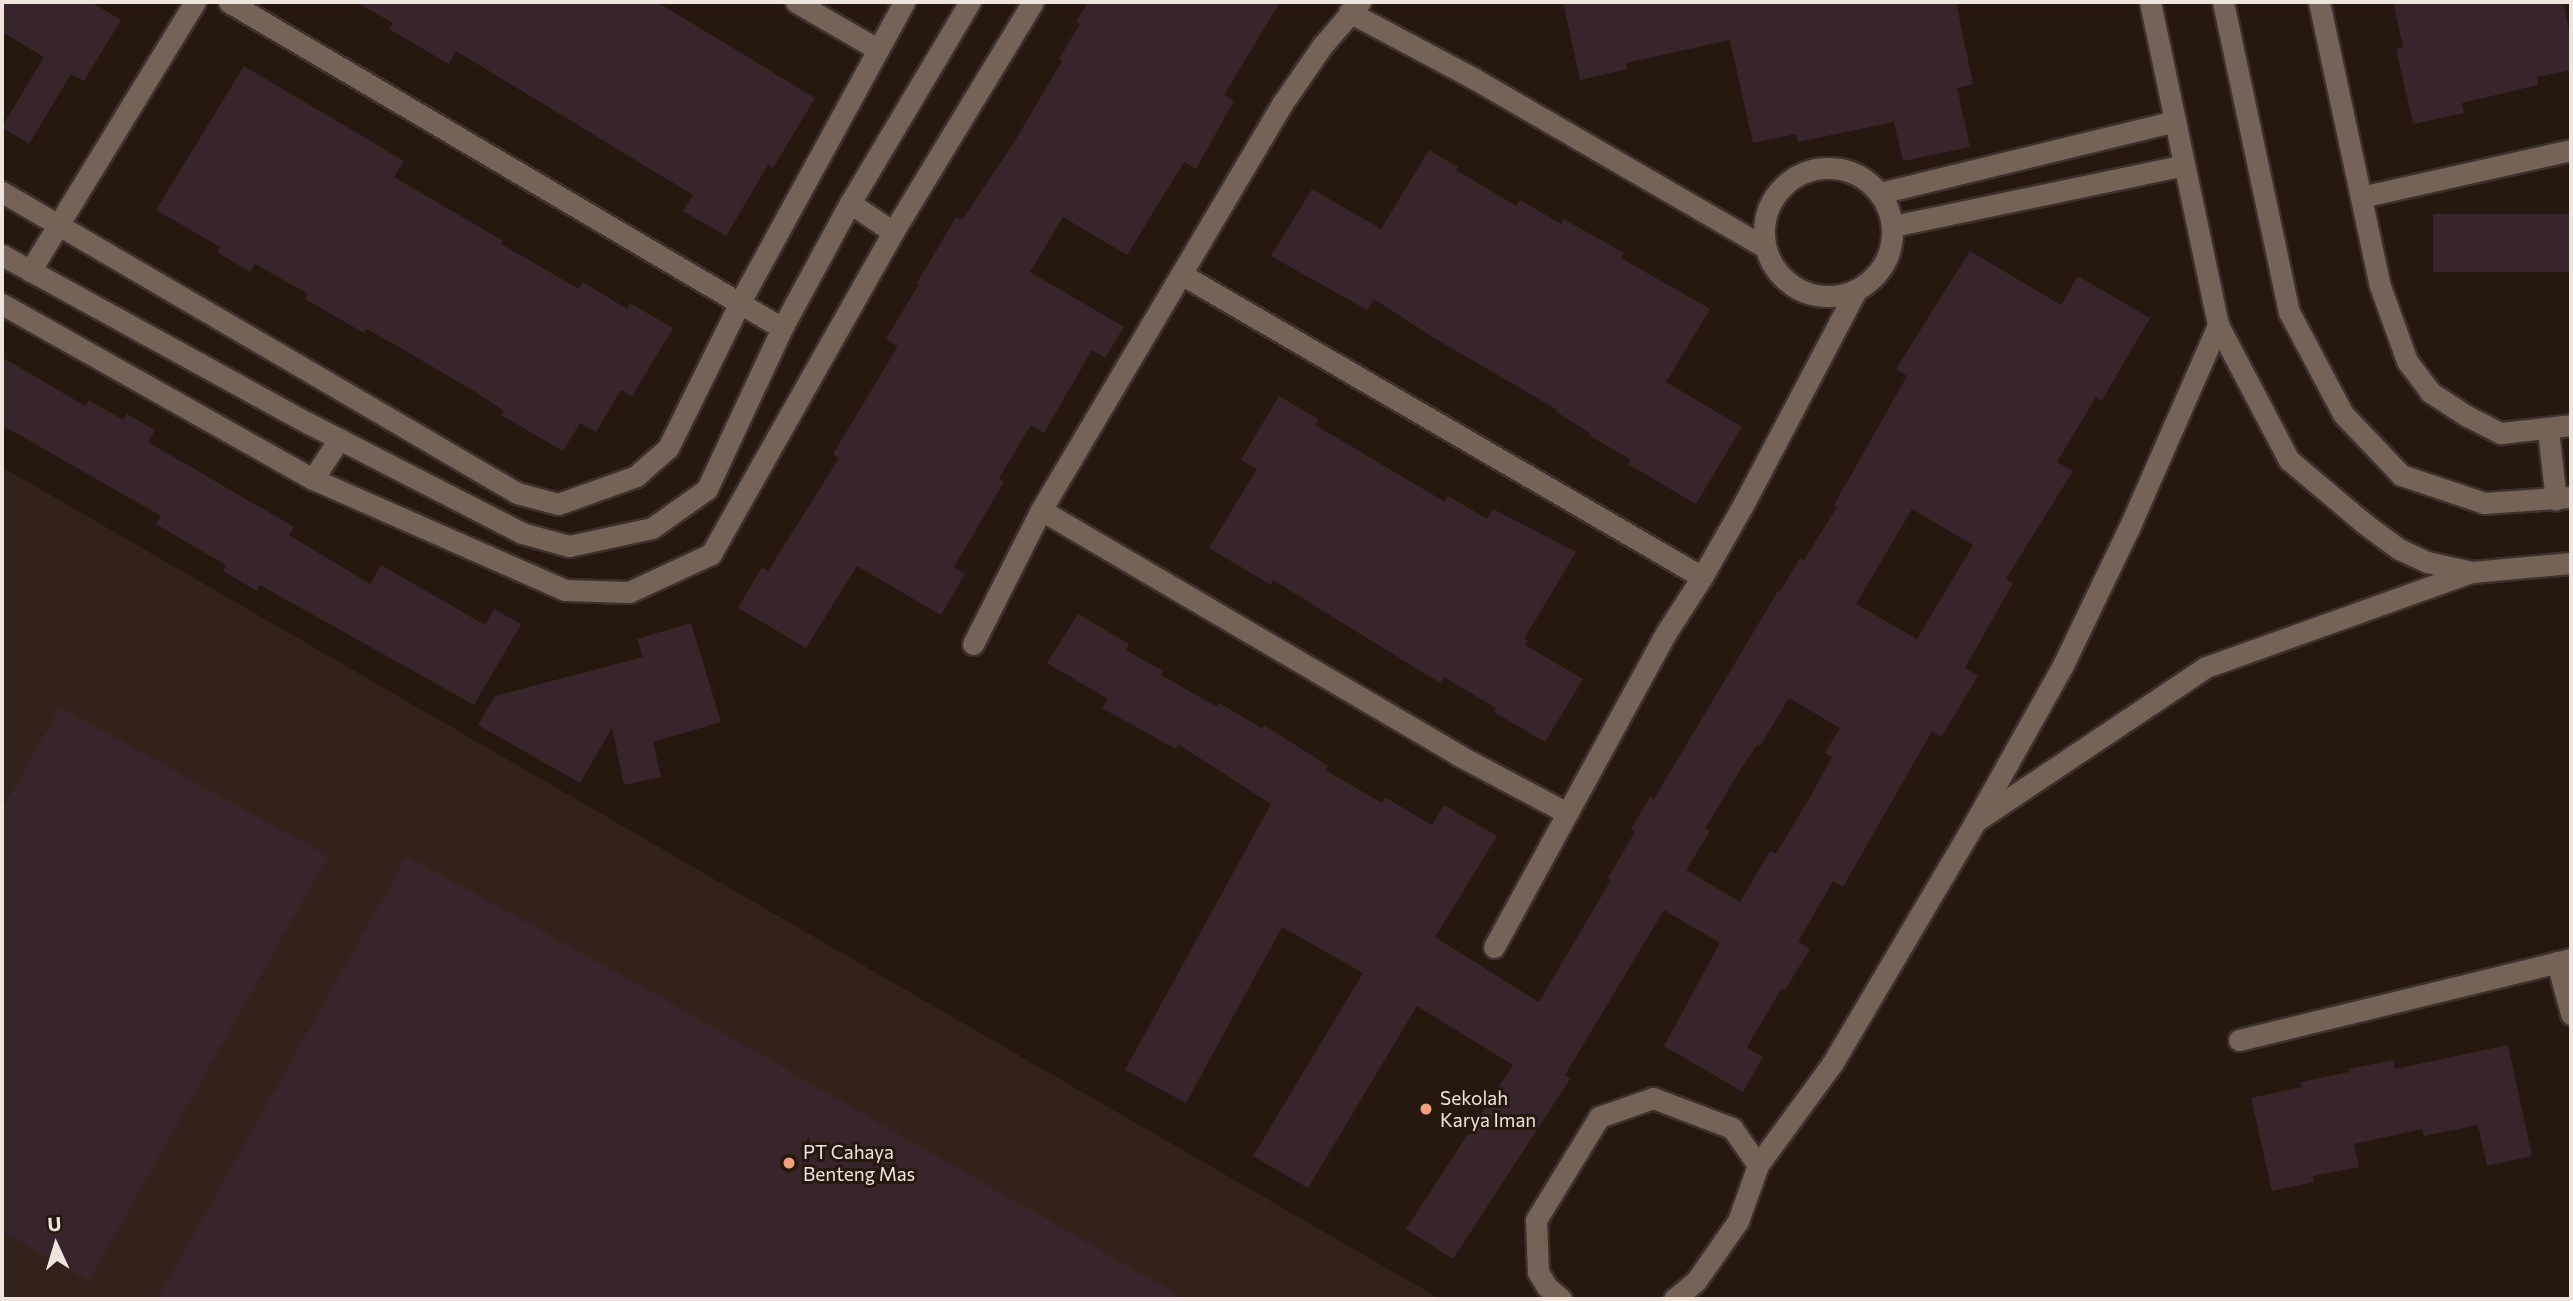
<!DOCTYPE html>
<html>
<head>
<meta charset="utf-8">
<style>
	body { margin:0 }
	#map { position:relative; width:2573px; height:1301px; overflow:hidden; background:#26180f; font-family:Commissioner,sans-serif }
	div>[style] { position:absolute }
	.industrial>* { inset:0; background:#33221c }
	.building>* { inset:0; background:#37252b; transform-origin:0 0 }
	.roads { filter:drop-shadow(2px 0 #3c312d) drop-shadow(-2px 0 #3c312d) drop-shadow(0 2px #3c312d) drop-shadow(0 -2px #3c312d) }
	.minor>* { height:21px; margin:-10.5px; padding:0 10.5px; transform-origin:10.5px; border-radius:10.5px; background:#756358 }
	.minor>.ring { margin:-10.5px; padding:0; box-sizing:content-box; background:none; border:21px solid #756358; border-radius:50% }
	.dots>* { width:19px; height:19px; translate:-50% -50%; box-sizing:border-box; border:4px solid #26180f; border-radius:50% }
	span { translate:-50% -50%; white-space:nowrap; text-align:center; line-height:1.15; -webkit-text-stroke:6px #26180f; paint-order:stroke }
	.poi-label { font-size:19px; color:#efe5df }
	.left { translate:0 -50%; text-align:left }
	.frame { position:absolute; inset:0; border:4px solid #efe5df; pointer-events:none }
	.north { position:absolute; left:21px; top:1210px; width:70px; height:70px; -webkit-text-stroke:5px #26180f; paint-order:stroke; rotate:356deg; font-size:19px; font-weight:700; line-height:28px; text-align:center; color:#efe5df }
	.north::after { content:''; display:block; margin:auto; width:24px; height:32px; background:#efe5df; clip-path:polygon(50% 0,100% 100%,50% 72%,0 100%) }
</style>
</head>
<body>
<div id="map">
	<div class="industrial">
		<div style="clip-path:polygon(2px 467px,1440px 1299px,2px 1299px)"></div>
	</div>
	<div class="building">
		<div style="clip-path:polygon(2px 2px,91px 2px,121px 20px,84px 81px,71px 74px,29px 144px,2px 127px,44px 57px,2px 32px)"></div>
		<div style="clip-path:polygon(356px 2px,657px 2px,815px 98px,773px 168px,768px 165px,726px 236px,683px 211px,693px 195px,456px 51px,449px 64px,389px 29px,393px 23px)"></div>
		<div style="clip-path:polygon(1088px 2px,1280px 2px,1224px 95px,1234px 101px,1196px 169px,1184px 162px,1127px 255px,1063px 217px,1030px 272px,1124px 327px,1105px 358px,1092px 350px,1044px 433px,1031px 425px,999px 478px,1004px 482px,954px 567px,965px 574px,941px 615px,857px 566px,806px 648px,738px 608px,762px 567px,768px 571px,839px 458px,833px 454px,898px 346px,886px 339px,919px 284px,917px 283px,956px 217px,962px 220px,1013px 144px,1062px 61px,1059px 59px,1080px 24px,1076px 22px)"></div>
		<div style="clip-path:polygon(1563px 2px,1956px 2px,1973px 84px,1957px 88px,1970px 147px,1903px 161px,1894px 122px,1798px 142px,1796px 134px,1753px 143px,1730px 40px,1626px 63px,1627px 69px,1580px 80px)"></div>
		<div style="clip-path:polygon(2393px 2px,2563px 2px,2571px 40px,2571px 70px,2537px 77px,2538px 85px,2462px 103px,2464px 113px,2413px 124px,2396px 49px,2403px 47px)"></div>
		<div style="clip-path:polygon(244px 66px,404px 161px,394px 177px,503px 241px,501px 244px,579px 289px,583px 282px,627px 309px,630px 303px,673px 328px,632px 396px,621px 390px,596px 432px,580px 423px,563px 451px,501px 415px,504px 411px,474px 391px,399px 347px,367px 329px,364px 333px,305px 299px,308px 294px,255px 264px,250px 272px,217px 252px,220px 247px,156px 210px)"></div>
		<div style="clip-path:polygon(1429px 150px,1458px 167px,1456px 170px,1516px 206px,1520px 200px,1561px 224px,1564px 219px,1624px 253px,1621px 258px,1710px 309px,1666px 382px,1742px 427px,1696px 504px,1628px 464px,1630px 459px,1590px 436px,1591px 434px,1555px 411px,1556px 409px,1434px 338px,1374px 299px,1367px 310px,1271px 256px,1312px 189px,1381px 229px)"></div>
		<div style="left:2571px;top:214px;width:58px;height:138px;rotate:90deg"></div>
		<div style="clip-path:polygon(evenodd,1970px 251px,2061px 305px,2078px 276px,2150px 318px,2102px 400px,2096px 397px,2057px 462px,2073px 471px,2006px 579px,2013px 583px,1965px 668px,1978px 676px,1941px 737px,1932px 731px,1843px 887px,1833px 881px,1798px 942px,1810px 949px,1785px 990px,1782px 988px,1747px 1047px,1763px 1057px,1743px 1092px,1664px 1046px,1720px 943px,1664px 910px,1565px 1075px,1570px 1079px,1453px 1259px,1406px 1229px,1513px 1065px,1417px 1006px,1308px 1188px,1253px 1156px,1363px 973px,1282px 927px,1186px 1103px,1125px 1070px,1271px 804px,1178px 744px,1176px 749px,1102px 708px,1108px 699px,1047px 663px,1078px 614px,1129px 644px,1126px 650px,1163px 671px,1161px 675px,1217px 707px,1219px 703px,1262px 728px,1264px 725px,1328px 766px,1325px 770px,1382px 803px,1386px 798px,1432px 825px,1444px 805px,1497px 836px,1435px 937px,1539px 1002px,1611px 880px,1608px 878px,1635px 832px,1631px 829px,1650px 797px,1654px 799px,1778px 591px,1780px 592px,1800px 558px,1804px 560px,1837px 507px,1834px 505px,1907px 376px,1896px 369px,1970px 251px,1912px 509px,1973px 545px,1917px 639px,1856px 604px,1912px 509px,1970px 251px,1789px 698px,1840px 728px,1825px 753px,1832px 757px,1810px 797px,1776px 854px,1770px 851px,1740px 902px,1686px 870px,1710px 831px,1705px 829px,1739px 772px,1757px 745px,1760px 746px,1789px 698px)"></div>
		<div style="clip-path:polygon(2px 357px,85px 406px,89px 400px,123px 420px,127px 414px,155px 430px,148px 442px,294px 527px,289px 535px,370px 584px,381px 565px,485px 625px,494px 609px,521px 624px,474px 705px,260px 585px,257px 591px,223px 571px,226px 565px,156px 524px,161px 516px,2px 425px)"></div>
		<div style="clip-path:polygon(1279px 396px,1318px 419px,1315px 425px,1445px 502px,1448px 496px,1487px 519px,1493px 509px,1576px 552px,1524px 639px,1528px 641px,1525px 645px,1583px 679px,1545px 742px,1494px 712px,1496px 708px,1444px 677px,1440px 683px,1273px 580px,1271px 585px,1209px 548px,1257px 469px,1241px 460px)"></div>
		<div style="clip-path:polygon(691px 623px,721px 722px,653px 742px,661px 777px,624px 785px,612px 728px,580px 783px,478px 725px,495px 696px,643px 657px,637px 639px)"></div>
		<div style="clip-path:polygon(60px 707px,328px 856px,89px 1281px,2px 1232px,2px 810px)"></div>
		<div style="clip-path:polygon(407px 856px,662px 998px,1185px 1299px,157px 1299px)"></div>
		<div style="clip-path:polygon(2508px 1045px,2532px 1156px,2487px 1166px,2478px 1125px,2424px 1136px,2422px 1129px,2354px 1144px,2359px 1167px,2313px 1176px,2314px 1182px,2272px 1191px,2251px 1098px,2302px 1087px,2300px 1082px,2349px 1072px,2348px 1069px,2393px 1060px,2395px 1069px)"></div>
	</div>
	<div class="roads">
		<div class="minor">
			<div style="left:229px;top:2px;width:642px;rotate:30.52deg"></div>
			<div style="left:796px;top:2px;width:94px;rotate:30.1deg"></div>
			<div style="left:2150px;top:2px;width:330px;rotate:78.1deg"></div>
			<div style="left:2218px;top:325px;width:153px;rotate:62.3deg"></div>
			<div style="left:2289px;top:460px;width:99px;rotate:40.1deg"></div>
			<div style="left:2365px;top:524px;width:42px;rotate:36.3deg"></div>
			<div style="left:2399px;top:549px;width:31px;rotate:25deg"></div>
			<div style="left:2427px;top:562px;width:46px;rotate:12.5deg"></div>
			<div style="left:2472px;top:572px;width:99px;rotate:-5.2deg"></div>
			<div style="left:2223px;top:2px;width:317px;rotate:78deg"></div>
			<div style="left:2289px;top:312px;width:115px;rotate:62.1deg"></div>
			<div style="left:2343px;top:414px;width:84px;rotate:46.4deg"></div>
			<div style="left:2401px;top:475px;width:88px;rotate:18.6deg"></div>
			<div style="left:2484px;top:503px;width:87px;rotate:-3.9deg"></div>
			<div style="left:2319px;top:2px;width:290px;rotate:77.9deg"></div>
			<div style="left:2380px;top:286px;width:80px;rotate:70.2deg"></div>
			<div style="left:2407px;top:361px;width:39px;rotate:53deg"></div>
			<div style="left:2430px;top:392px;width:44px;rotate:33deg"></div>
			<div style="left:2467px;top:416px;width:38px;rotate:27deg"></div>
			<div style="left:2501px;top:433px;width:70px;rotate:-6.5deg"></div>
			<div style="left:1349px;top:12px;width:140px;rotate:28deg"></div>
			<div style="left:1473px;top:78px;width:337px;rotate:30.1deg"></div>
			<div class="ring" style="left:1764px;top:168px;width:107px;height:107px"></div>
			<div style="left:2px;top:192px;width:597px;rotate:30.3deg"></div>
			<div style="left:517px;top:493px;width:42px;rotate:15deg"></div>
			<div style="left:558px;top:504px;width:83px;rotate:-19.7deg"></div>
			<div style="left:636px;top:476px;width:43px;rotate:-41.2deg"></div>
			<div style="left:668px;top:448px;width:163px;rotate:-63.7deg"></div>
			<div style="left:740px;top:302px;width:342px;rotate:-61.3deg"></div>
			<div style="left:1880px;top:193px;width:304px;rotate:-13.7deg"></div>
			<div style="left:2361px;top:197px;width:215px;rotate:-12.6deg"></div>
			<div style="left:850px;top:203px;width:52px;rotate:34deg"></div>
			<div style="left:1893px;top:226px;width:297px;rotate:-11.8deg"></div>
			<div style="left:2px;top:255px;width:349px;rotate:28.8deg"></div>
			<div style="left:308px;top:423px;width:241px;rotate:27.2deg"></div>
			<div style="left:522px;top:533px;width:49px;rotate:15.5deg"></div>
			<div style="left:569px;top:546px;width:85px;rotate:-12.2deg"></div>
			<div style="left:652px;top:528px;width:67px;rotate:-35.3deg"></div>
			<div style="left:707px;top:489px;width:178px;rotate:-65deg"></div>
			<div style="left:782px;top:328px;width:142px;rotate:-61.5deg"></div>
			<div style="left:850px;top:203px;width:234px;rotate:-59.2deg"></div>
			<div style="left:30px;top:271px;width:316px;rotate:-58.5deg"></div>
			<div style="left:1181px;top:274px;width:603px;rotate:30.18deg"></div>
			<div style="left:2px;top:304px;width:357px;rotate:29.4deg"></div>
			<div style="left:313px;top:479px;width:275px;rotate:23.8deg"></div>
			<div style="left:565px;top:590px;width:64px;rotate:1.8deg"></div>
			<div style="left:629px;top:592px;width:90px;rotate:-24.9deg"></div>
			<div style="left:711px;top:554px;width:370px;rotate:-60.5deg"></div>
			<div style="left:893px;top:232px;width:269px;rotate:-58.7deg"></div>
			<div style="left:2548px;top:430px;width:70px;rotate:83.5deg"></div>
			<div style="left:313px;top:479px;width:48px;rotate:-57deg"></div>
			<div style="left:1041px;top:510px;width:484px;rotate:30.4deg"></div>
			<div style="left:1458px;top:755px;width:123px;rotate:28deg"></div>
			<div style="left:973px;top:644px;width:150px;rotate:-63.1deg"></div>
			<div style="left:1041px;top:510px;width:472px;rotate:-59.3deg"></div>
			<div style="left:1282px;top:104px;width:70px;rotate:-55.4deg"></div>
			<div style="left:1322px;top:46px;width:58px;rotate:-49.2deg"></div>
			<div style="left:1979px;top:819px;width:273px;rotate:-33.8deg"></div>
			<div style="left:2206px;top:667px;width:282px;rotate:-19.7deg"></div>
			<div style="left:1494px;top:947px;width:358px;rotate:-61.3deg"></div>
			<div style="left:1666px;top:633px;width:67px;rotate:-57.3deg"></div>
			<div style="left:1702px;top:577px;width:83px;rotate:-60.3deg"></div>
			<div style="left:1743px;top:505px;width:242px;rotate:-62.2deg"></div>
			<div style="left:2557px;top:962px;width:54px;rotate:74.9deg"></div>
			<div style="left:2239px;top:1040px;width:342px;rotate:-13.7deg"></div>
			<div style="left:1561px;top:1299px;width:18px;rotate:-139deg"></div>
			<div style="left:1547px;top:1287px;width:17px;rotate:-121deg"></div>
			<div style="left:1538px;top:1272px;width:52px;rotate:-92.2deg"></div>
			<div style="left:1536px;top:1220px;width:121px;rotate:-58.5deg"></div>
			<div style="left:1599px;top:1117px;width:57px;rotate:-19.4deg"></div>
			<div style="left:1653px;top:1098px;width:85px;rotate:20.8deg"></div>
			<div style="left:1732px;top:1128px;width:45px;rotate:54.9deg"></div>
			<div style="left:1674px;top:1299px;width:28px;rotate:-39deg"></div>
			<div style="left:1696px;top:1281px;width:73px;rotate:-55deg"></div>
			<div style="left:1738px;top:1221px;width:59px;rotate:-70.3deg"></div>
			<div style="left:1758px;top:1165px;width:125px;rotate:-53.8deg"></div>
			<div style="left:1832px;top:1064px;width:281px;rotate:-59.4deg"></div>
			<div style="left:1975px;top:822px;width:180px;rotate:-60.7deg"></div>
			<div style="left:2063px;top:665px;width:152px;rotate:-64.3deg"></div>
			<div style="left:2129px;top:528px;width:222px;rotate:-66.3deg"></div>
		</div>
	</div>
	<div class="dots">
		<div style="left:1426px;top:1109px;background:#f1a27b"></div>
		<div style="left:789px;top:1163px;background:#f1a27b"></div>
	</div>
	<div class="poi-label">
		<span class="left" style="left:1440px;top:1109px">Sekolah<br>Karya Iman</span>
		<span class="left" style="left:803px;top:1163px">PT Cahaya<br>Benteng Mas</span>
	</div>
	<div class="frame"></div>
	<div class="north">U</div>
</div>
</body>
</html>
